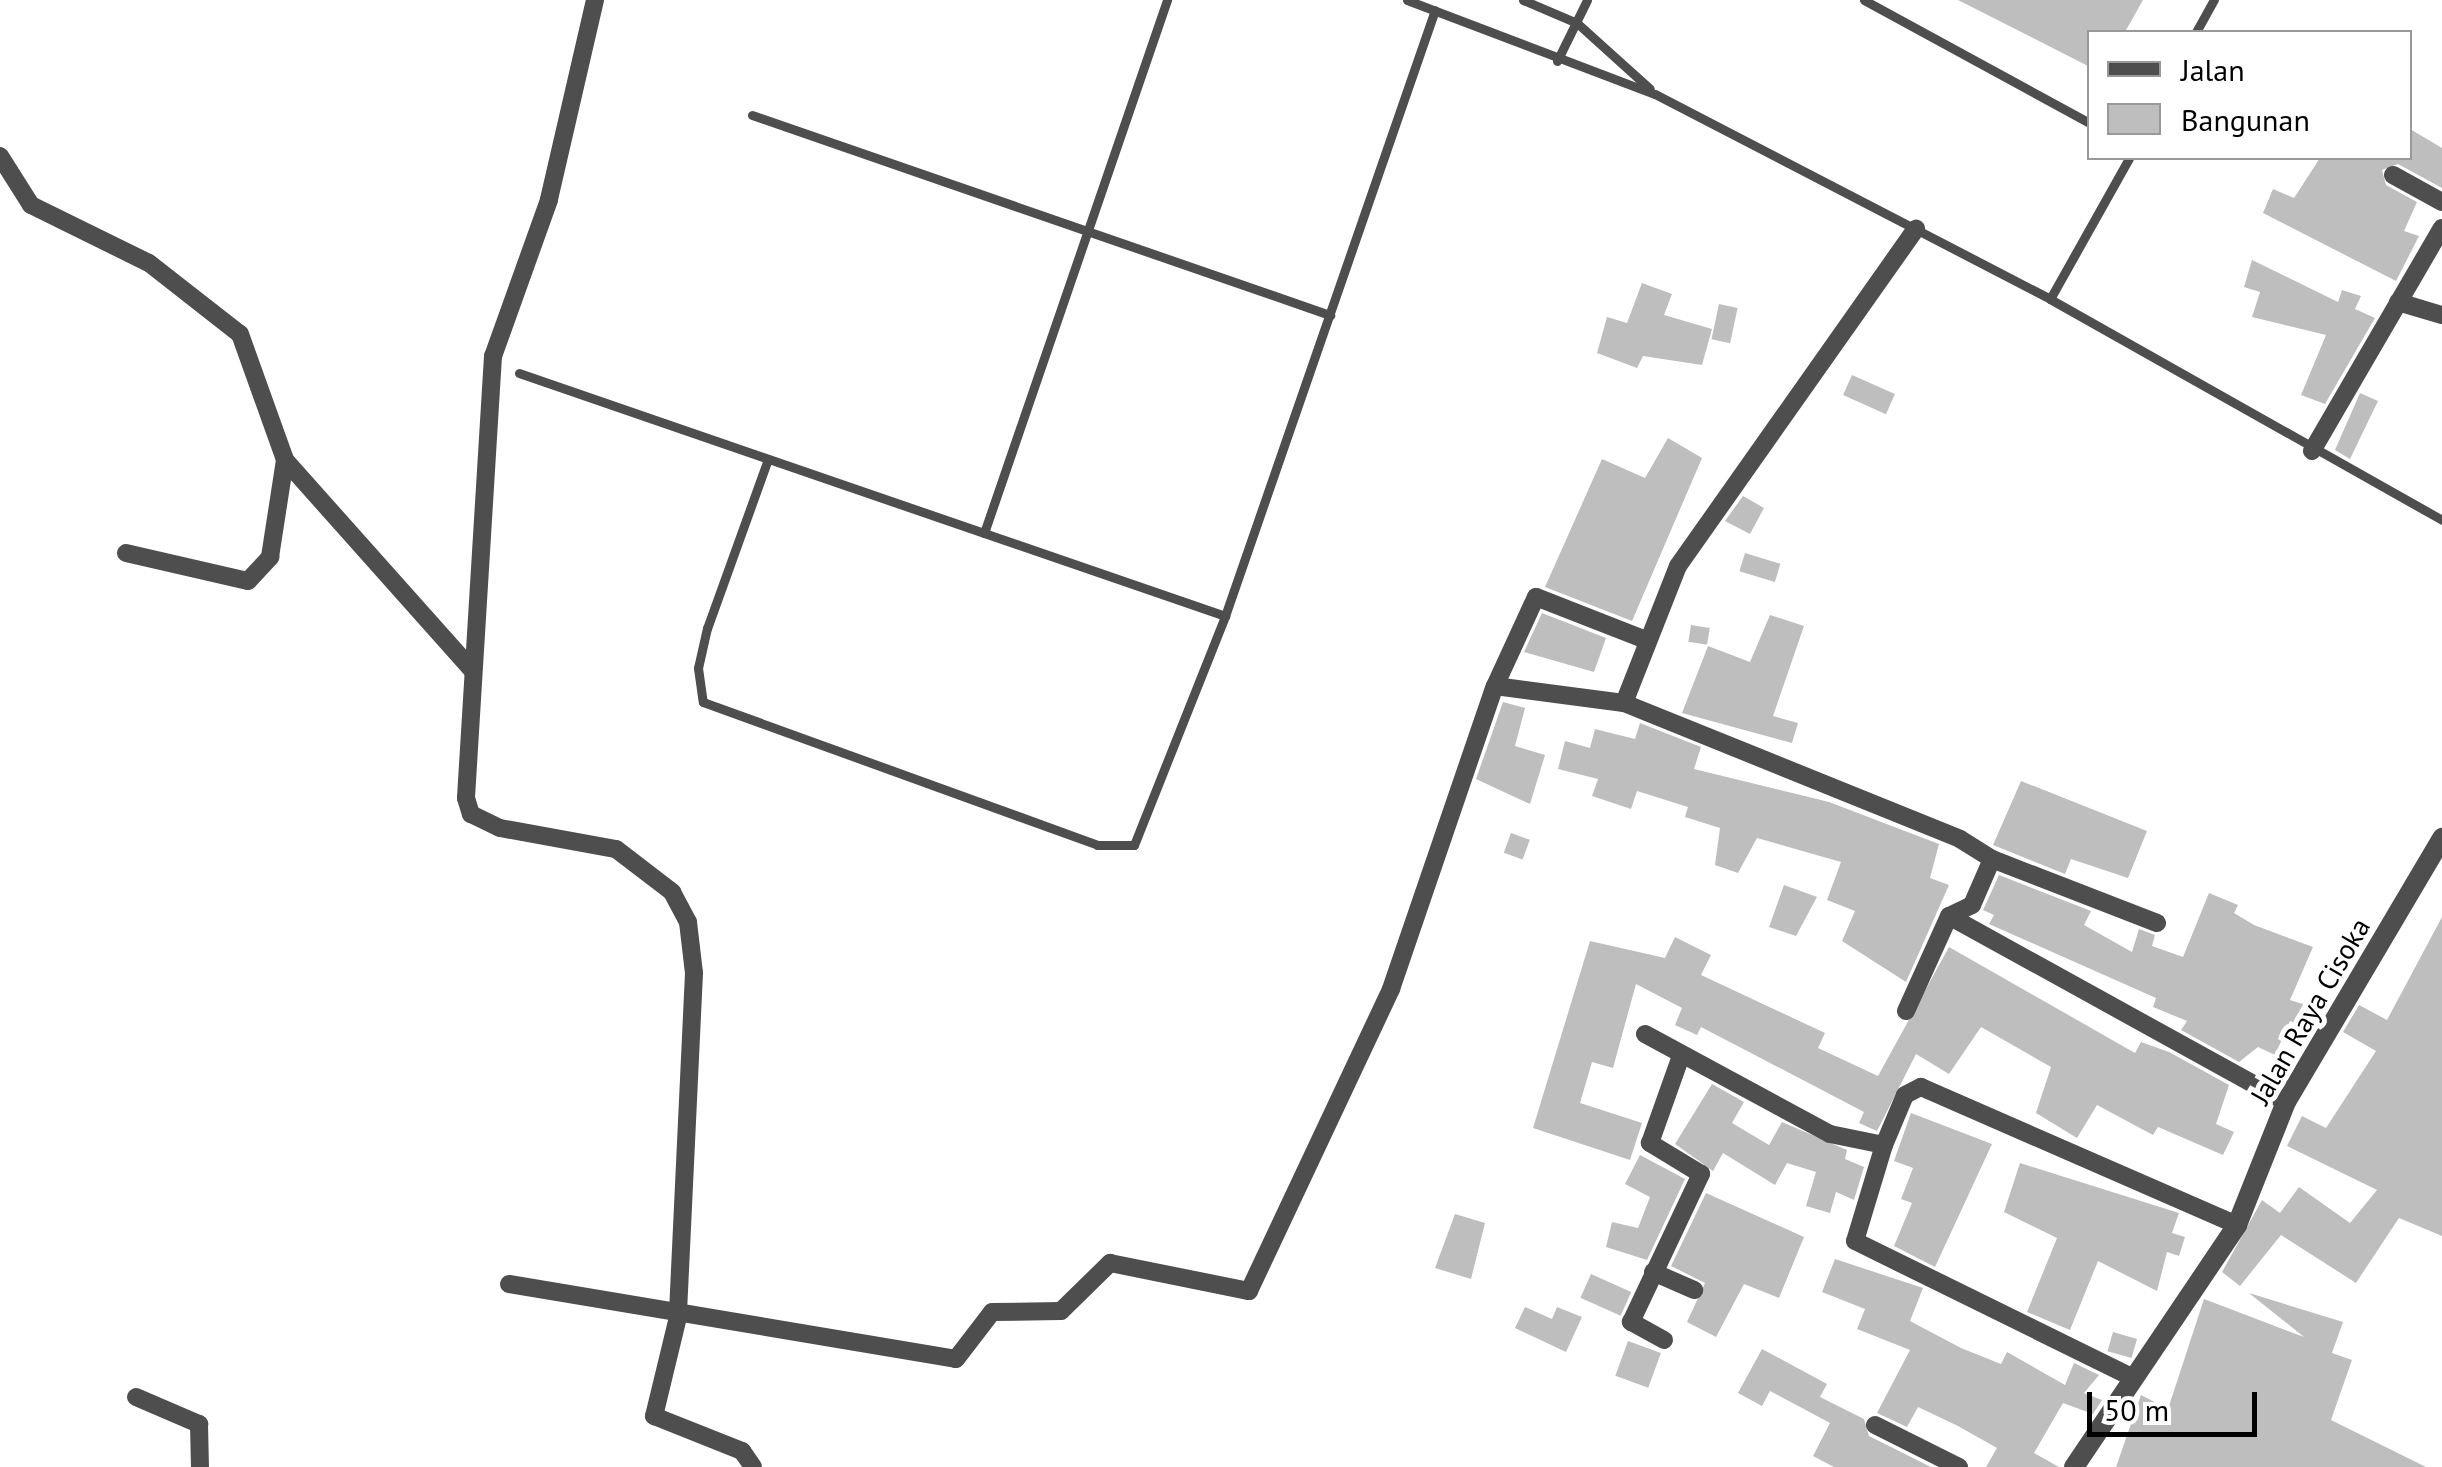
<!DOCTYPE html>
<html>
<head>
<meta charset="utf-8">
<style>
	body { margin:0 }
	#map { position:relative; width:2442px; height:1467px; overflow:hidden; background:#fff; font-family:"PT Sans",sans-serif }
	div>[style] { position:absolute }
	.building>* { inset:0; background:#bebebe; transform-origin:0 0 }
	.service>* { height:9px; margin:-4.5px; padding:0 4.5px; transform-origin:4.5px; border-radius:4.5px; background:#4e4e4e }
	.minor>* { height:18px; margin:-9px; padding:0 9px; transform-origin:9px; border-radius:9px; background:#4e4e4e }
	.tertiary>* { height:20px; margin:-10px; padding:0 10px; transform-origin:10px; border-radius:10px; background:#4e4e4e }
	span { translate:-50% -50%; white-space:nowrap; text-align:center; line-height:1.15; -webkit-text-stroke:10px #fff; paint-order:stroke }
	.street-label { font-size:28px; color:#000 }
	.legend { position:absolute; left:2087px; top:30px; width:325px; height:130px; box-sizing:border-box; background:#fff; border:2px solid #999; margin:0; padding:12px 18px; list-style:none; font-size:30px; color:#000 }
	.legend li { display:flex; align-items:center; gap:20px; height:50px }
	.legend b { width:50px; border:2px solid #999 }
	.scale { position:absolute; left:2087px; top:1392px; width:170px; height:45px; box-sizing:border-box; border:5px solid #000; border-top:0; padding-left:12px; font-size:30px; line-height:35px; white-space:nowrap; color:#000; -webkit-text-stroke:8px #fff; paint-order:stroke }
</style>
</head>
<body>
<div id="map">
	<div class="building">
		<div style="clip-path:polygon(1958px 0,2143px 0,2125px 32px,2090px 32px,2090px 67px)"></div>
		<div style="clip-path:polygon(2410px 129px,2442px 148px,2442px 188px,2398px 164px,2382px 170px,2386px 185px,2417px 202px,2404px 231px,2419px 236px,2396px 281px,2263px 213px,2273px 189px,2294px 198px,2320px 158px,2410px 158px)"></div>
		<div style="clip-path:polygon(2252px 260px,2338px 302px,2342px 290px,2361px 296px,2355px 309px,2375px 318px,2325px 404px,2301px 395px,2326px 335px,2252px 317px,2260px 292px,2244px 287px)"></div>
		<div style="clip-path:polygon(1642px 283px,1672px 294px,1664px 315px,1712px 329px,1702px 365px,1643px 356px,1637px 368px,1597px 353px,1607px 317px,1627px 323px)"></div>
		<div style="left:1719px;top:304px;width:19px;height:36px;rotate:12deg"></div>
		<div style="left:1852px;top:375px;width:47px;height:22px;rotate:24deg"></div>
		<div style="clip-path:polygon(2360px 393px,2378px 401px,2350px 459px,2335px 450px)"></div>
		<div style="clip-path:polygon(1668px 438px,1702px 458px,1632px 621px,1545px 587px,1602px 459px,1645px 478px)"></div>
		<div style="clip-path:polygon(1743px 496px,1764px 508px,1750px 534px,1725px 521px)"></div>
		<div style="left:1745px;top:553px;width:37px;height:19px;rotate:17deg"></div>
		<div style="clip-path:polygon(1542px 613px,1606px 638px,1594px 672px,1524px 652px)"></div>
		<div style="clip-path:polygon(1770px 615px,1804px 626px,1773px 716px,1798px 723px,1792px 743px,1682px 713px,1708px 646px,1750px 662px)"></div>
		<div style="left:1691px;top:625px;width:19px;height:17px;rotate:9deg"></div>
		<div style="clip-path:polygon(1503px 702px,1525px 708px,1515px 746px,1545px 755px,1530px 804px,1476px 779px)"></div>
		<div style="clip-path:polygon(1640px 723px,1701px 747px,1694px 769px,1829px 802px,1939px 844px,1930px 878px,1949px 885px,1906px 982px,1842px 941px,1855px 911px,1827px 900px,1841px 862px,1757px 838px,1738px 873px,1715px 865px,1720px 828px,1685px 817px,1688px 807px,1637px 791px,1631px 809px,1592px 796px,1598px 779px,1558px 769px,1565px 741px,1590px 748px,1595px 729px,1635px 739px)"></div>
		<div style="clip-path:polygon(2021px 781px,2147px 831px,2128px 878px,2071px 859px,2065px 874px,1993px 845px)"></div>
		<div style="left:1511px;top:833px;width:20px;height:21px;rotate:20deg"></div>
		<div style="clip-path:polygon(1999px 875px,2091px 911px,2084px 925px,2132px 952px,2139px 929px,2155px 935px,2152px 946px,2183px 957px,2209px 893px,2238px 905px,2234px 913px,2254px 925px,2313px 947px,2290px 1000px,2312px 1007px,2306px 1027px,2290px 1021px,2275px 1055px,2258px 1047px,2239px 1062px,2181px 1030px,2187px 1021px,2153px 1007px,2156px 998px,1989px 924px,1994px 915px,1983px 910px)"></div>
		<div style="clip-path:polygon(1784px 885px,1817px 897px,1796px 936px,1769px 927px)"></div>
		<div style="clip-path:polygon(2442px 917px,2442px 1236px,2399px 1218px,2356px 1283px,2281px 1235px,2240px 1286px,2222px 1272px,2262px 1200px,2280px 1213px,2299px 1187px,2350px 1223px,2377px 1190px,2287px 1146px,2302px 1116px,2326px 1128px,2376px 1051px,2343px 1032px,2359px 1005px,2387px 1020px)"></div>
		<div style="clip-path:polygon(1675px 937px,1711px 955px,1701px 975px,1825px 1033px,1818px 1048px,1878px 1076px,1949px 947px,2135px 1053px,2141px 1042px,2169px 1052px,2229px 1085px,2216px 1124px,2234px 1132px,2223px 1155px,2158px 1127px,2153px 1135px,2097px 1105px,2077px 1138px,2036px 1113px,2051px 1067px,1981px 1027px,1949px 1074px,1916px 1054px,1877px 1131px,1859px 1123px,1864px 1112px,1751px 1053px,1701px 1027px,1697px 1035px,1675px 1025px,1682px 1008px,1636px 984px,1613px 1068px,1592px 1062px,1580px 1103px,1642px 1123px,1630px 1160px,1533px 1128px,1590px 941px,1665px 958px)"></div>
		<div style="clip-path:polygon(1712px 1084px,1744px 1102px,1732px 1123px,1769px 1145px,1782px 1122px,1847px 1150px,1845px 1159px,1864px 1167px,1854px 1200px,1836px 1192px,1830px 1213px,1806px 1206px,1816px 1172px,1787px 1163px,1775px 1185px,1723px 1153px,1713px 1171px,1675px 1144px)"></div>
		<div style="clip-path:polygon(1911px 1113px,1992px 1144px,1935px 1267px,1894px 1246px,1912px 1203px,1901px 1199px,1913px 1168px,1894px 1161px)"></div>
		<div style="clip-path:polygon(1640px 1155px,1685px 1179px,1647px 1260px,1606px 1247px,1612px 1222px,1638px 1228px,1650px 1197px,1625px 1184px)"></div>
		<div style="clip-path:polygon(2020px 1163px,2179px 1213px,2172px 1233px,2185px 1237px,2179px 1256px,2167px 1252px,2157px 1291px,2098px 1261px,2070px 1330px,2027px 1312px,2057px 1238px,2004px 1212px)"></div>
		<div style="clip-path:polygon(1706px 1193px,1804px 1237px,1779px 1298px,1744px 1284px,1716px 1337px,1687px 1322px,1705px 1283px,1671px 1266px)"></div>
		<div style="clip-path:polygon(1455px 1214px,1485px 1223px,1471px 1279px,1435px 1268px)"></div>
		<div style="clip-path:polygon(1835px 1259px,1923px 1288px,1910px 1321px,1961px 1348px,2001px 1364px,2007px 1352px,2065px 1385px,2074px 1363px,2099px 1375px,2084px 1393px,2102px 1400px,2093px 1414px,2063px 1403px,2034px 1453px,2059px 1467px,1986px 1467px,1997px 1448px,1958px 1426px,1918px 1407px,1907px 1427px,1877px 1413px,1910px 1350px,1857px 1329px,1865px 1309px,1822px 1292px)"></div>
		<div style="left:1591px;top:1274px;width:44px;height:26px;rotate:24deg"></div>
		<div style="clip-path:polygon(2249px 1293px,2343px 1322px,2332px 1353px,2352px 1360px,2331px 1420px,2426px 1467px,2116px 1467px,2141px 1395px,2168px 1409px,2204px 1299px,2304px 1337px)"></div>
		<div style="clip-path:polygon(1525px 1307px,1552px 1319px,1557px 1307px,1582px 1317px,1566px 1352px,1515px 1328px)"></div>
		<div style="left:2113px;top:1332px;width:25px;height:20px;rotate:16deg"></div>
		<div style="left:1628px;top:1341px;width:35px;height:37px;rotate:20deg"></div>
		<div style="clip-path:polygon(1762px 1349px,1827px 1384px,1820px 1397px,1864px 1419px,1869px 1436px,1931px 1467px,1834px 1467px,1813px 1456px,1830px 1423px,1770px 1391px,1762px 1406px,1738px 1393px)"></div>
	</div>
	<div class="service">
		<div style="left:1407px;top:0;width:265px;rotate:20.8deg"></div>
		<div style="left:1655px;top:94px;width:445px;rotate:27.4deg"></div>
		<div style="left:2050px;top:299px;width:450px;rotate:29.4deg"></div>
		<div style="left:1523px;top:0;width:59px;rotate:23.1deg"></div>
		<div style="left:1577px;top:23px;width:98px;rotate:42.1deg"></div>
		<div style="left:1864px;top:0;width:257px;rotate:28.6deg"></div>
		<div style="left:2196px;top:32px;width:37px;rotate:-61deg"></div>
		<div style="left:1557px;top:61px;width:68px;rotate:-63.8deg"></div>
		<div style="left:752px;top:115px;width:612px;rotate:19.09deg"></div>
		<div style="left:2050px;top:299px;width:162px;rotate:-60.7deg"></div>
		<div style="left:519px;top:373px;width:747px;rotate:18.99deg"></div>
		<div style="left:768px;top:459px;width:180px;rotate:109.8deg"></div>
		<div style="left:707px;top:628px;width:41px;rotate:102.7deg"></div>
		<div style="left:698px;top:668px;width:34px;rotate:82deg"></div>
		<div style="left:703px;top:702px;width:419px;rotate:19.9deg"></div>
		<div style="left:1097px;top:845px;width:37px"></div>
		<div style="left:1134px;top:845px;width:246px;rotate:-68.3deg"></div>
		<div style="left:1225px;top:616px;width:641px;rotate:-70.89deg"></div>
		<div style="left:984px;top:533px;width:564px;rotate:-71.05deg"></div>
	</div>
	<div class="minor">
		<div style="left:595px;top:0;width:205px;rotate:103deg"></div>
		<div style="left:549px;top:200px;width:166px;rotate:109.7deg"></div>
		<div style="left:493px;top:356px;width:443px;rotate:93.5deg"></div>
		<div style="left:466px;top:798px;width:17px;rotate:73deg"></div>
		<div style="left:471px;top:814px;width:32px;rotate:26deg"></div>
		<div style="left:500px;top:828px;width:118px;rotate:10.3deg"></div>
		<div style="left:616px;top:849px;width:71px;rotate:37.5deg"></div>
		<div style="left:672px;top:892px;width:34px;rotate:62deg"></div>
		<div style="left:688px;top:922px;width:51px;rotate:83.3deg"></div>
		<div style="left:694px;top:973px;width:344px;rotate:92.7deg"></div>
		<div style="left:678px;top:1317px;width:102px;rotate:103.6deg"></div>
		<div style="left:654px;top:1416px;width:95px;rotate:21.7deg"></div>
		<div style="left:742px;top:1451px;width:19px;rotate:55deg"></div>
		<div style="left:0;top:156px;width:58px;rotate:57.7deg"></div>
		<div style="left:31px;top:205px;width:131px;rotate:26.2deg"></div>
		<div style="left:149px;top:263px;width:115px;rotate:38deg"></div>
		<div style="left:240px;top:334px;width:134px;rotate:70.3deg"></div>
		<div style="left:285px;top:460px;width:280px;rotate:48.3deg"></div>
		<div style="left:2393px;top:175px;width:56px;rotate:28.9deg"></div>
		<div style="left:2398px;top:302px;width:46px;rotate:16.5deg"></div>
		<div style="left:2312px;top:451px;width:258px;rotate:-59.8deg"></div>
		<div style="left:126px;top:553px;width:125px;rotate:12.9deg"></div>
		<div style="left:248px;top:581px;width:33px;rotate:-47deg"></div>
		<div style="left:270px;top:557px;width:98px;rotate:-81.2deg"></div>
		<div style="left:1495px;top:686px;width:98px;rotate:-65.3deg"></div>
		<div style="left:1536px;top:597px;width:115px;rotate:21.4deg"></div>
		<div style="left:1624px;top:703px;width:147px;rotate:-68.5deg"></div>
		<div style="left:1678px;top:566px;width:413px;rotate:-54.8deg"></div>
		<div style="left:1992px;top:859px;width:177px;rotate:21.2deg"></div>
		<div style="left:1906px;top:1011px;width:104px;rotate:-65.6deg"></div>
		<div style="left:1645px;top:1034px;width:210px;rotate:28.4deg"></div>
		<div style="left:1830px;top:1134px;width:55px;rotate:11.5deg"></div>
		<div style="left:1884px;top:1145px;width:54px;rotate:-67.2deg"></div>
		<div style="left:1905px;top:1095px;width:18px;rotate:-27deg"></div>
		<div style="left:1921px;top:1087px;width:345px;rotate:23.6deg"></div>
		<div style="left:1884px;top:1145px;width:100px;rotate:106.8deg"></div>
		<div style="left:1855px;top:1241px;width:305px;rotate:26.2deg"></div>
		<div style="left:1653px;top:1272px;width:45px;rotate:23.7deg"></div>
		<div style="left:509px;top:1284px;width:453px;rotate:9.5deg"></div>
		<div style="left:956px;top:1359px;width:59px;rotate:-52.5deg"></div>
		<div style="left:992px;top:1312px;width:69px;rotate:-0.8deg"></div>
		<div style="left:1061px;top:1311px;width:69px;rotate:-44.4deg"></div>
		<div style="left:1110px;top:1263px;width:142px;rotate:11.4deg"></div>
		<div style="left:1249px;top:1291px;width:334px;rotate:-64.8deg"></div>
		<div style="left:1391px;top:989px;width:320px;rotate:-71.1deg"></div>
		<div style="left:1495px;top:686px;width:130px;rotate:7.5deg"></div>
		<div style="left:1624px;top:703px;width:362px;rotate:22deg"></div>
		<div style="left:1960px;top:839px;width:38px;rotate:32deg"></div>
		<div style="left:1992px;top:859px;width:50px;rotate:113.5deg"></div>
		<div style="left:1972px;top:905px;width:25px;rotate:154deg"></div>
		<div style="left:1949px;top:916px;width:385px;rotate:28.9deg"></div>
		<div style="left:1664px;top:1340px;width:38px;rotate:-151deg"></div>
		<div style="left:1631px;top:1322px;width:164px;rotate:-64.7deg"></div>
		<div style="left:1701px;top:1174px;width:60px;rotate:-148.7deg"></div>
		<div style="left:1650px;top:1143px;width:92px;rotate:-70.4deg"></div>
		<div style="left:136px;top:1397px;width:69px;rotate:23.2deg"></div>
		<div style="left:199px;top:1424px;width:43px;rotate:88.7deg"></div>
		<div style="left:1875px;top:1425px;width:94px;rotate:26.6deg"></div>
	</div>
	<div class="tertiary">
		<div style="left:2074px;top:1467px;width:292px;rotate:-56deg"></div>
		<div style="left:2237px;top:1225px;width:132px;rotate:-68.3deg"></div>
		<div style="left:2286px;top:1102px;width:307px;rotate:-59.4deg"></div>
	</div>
	<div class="street-label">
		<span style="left:2310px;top:1011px;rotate:-60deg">Jalan Raya Cisoka</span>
	</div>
	<ul class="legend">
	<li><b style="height:12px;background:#4e4e4e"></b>Jalan</li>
	<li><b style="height:28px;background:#bebebe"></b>Bangunan</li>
	</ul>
	<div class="scale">50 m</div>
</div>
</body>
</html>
